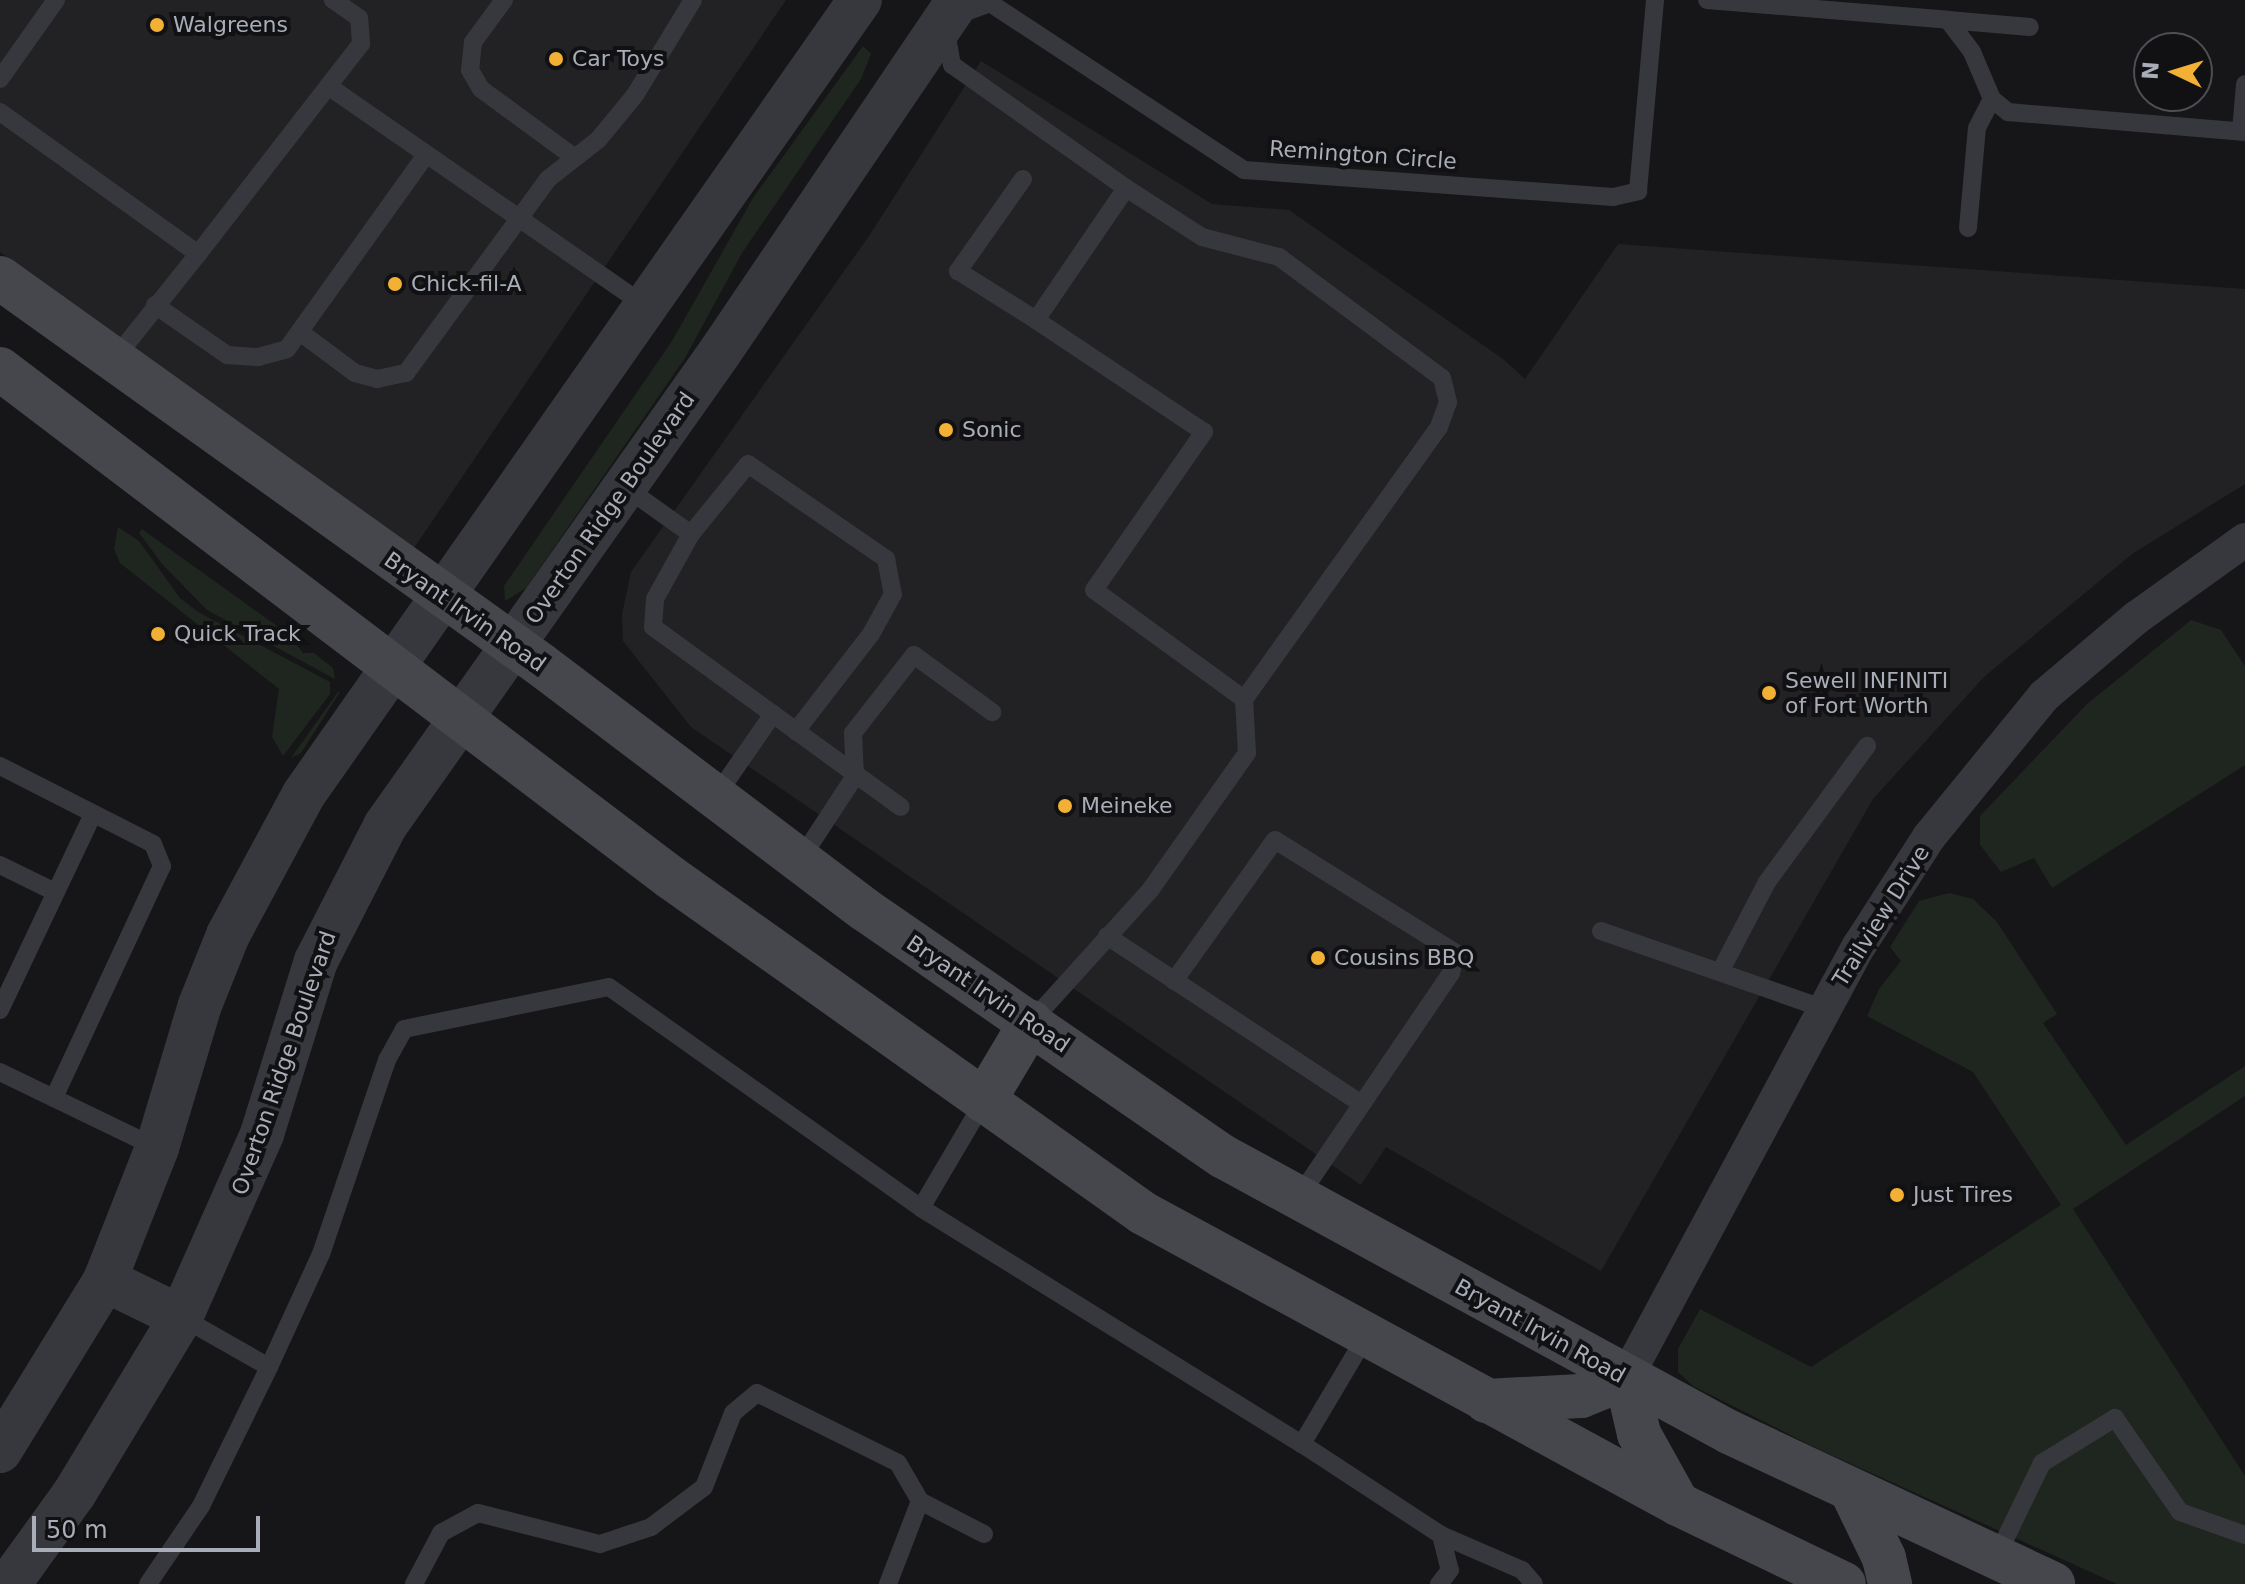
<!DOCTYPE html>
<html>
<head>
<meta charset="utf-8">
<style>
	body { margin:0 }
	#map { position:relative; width:2245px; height:1584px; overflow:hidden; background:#161618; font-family:"DejaVu Sans",sans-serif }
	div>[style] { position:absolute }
	.built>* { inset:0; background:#222225 }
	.green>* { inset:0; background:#1e261f }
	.service>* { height:18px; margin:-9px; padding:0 9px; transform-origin:9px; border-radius:9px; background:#37383d }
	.minor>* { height:34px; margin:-17px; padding:0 17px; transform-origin:17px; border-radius:17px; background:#37383d }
	.tertiary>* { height:44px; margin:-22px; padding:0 22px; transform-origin:22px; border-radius:22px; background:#37383d }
	.secondary>* { height:44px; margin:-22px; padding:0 22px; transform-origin:22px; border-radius:22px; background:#45474d }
	.dots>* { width:22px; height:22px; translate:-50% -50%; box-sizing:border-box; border:4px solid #111113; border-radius:50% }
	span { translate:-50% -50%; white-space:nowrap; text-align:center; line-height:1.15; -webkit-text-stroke:8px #111113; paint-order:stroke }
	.poi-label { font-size:22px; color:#a8adb8 }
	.left { translate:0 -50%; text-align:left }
	.street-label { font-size:22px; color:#a8adb8 }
	.north { position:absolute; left:2133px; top:32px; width:80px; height:80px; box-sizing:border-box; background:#111113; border:2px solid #4d4f55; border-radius:50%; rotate:274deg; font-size:22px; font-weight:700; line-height:32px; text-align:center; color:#a8adb8 }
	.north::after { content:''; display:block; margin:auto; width:28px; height:36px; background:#f2b134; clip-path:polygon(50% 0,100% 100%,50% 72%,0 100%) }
	.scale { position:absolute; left:32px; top:1516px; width:228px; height:36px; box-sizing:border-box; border:4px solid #a8adb8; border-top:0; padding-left:10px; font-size:24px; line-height:28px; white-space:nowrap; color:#a8adb8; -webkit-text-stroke:6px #111113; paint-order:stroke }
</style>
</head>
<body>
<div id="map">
	<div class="built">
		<div style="clip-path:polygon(0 0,786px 0,412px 551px,0 252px)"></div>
		<div style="clip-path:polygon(981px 61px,1212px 204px,1289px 210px,1503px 359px,1525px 379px,1618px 244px,2245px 289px,2245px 484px,2132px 554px,1984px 677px,1873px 799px,1601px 1271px,1386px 1147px,1361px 1185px,691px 727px,623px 641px,622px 614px,631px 572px,869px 236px)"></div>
	</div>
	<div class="green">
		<div style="clip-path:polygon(863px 46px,871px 54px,861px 79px,742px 253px,685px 358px,526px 588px,505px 601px,504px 586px,672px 341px,753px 198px)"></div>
		<div style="clip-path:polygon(118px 527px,139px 541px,180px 598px,198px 612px,330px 682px,330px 694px,283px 756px,272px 737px,279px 689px,120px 563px,114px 549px)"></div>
		<div style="clip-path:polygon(142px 529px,288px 634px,303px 653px,314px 653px,333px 668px,335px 679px,207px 610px,163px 565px,139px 533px)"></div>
		<div style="clip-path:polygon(2191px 620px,2221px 630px,2245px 666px,2245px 765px,2052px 888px,2034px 858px,2001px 872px,1980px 845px,1980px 816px,2087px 704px)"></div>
		<div style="clip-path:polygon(340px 692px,301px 753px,291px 758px,338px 692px)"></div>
		<div style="clip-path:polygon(1949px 893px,1973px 899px,1997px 922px,2057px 1014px,2043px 1023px,2126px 1145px,2245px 1066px,2245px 1096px,2073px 1209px,2245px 1476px,2245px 1584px,2117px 1584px,1816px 1448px,1693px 1386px,1678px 1372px,1678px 1349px,1700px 1309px,1811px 1367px,2061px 1205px,1973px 1072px,1867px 1016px,1879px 989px,1901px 961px,1890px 947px,1919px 901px)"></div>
	</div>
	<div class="service">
		<div style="left:504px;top:0;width:52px;rotate:126.4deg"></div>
		<div style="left:473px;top:42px;width:28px;rotate:96deg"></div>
		<div style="left:470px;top:70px;width:22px;rotate:60deg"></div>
		<div style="left:481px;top:89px;width:115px;rotate:36.2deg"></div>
		<div style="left:1707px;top:0;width:242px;rotate:4.7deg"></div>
		<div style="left:1948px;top:20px;width:40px;rotate:53deg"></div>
		<div style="left:1972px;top:52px;width:51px;rotate:66.9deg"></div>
		<div style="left:1992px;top:99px;width:21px;rotate:39deg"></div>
		<div style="left:2008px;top:112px;width:238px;rotate:4.8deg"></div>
		<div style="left:1948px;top:20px;width:82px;rotate:4.9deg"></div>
		<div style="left:0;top:79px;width:97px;rotate:-54.7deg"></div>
		<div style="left:331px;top:88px;width:383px;rotate:34.7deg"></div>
		<div style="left:0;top:112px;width:244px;rotate:35.6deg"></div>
		<div style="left:198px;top:254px;width:137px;rotate:128.5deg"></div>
		<div style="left:2241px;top:131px;width:47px;rotate:-85.1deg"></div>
		<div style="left:1023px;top:179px;width:113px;rotate:125.2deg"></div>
		<div style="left:958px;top:271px;width:92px;rotate:32.1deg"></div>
		<div style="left:1126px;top:188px;width:213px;rotate:-144.7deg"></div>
		<div style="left:952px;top:65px;width:46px;rotate:-100.1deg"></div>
		<div style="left:944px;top:20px;width:49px;rotate:-20.3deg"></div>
		<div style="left:990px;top:3px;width:304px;rotate:33.3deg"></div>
		<div style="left:1244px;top:170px;width:370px;rotate:4.2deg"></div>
		<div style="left:1613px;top:197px;width:26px;rotate:-13deg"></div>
		<div style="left:1638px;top:191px;width:192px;rotate:-84.9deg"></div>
		<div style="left:1968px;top:228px;width:100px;rotate:-84.9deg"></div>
		<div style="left:1977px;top:128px;width:33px;rotate:-63deg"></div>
		<div style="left:198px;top:254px;width:266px;rotate:-52.2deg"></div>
		<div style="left:361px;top:44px;width:26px;rotate:-94deg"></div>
		<div style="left:359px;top:18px;width:32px;rotate:-145deg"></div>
		<div style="left:155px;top:305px;width:88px;rotate:34.8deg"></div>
		<div style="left:227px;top:355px;width:31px;rotate:4deg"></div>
		<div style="left:258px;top:357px;width:30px;rotate:-15deg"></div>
		<div style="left:287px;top:349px;width:237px;rotate:-54.4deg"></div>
		<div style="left:300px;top:332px;width:69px;rotate:36.7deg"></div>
		<div style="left:355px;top:373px;width:23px;rotate:15deg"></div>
		<div style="left:377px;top:379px;width:30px;rotate:-12deg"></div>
		<div style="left:406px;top:373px;width:240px;rotate:-53.8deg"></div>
		<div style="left:548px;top:179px;width:63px;rotate:-38deg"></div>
		<div style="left:598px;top:140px;width:58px;rotate:-50.6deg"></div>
		<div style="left:635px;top:95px;width:111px;rotate:-58.6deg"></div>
		<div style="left:625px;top:487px;width:81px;rotate:35.5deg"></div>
		<div style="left:691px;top:534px;width:74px;rotate:119deg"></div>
		<div style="left:655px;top:599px;width:28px;rotate:94deg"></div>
		<div style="left:653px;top:627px;width:306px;rotate:36deg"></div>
		<div style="left:691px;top:534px;width:90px;rotate:-50.8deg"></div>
		<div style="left:748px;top:464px;width:168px;rotate:34.5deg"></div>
		<div style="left:886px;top:559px;width:36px;rotate:79deg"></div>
		<div style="left:893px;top:594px;width:46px;rotate:118.8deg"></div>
		<div style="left:871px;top:634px;width:123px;rotate:127.7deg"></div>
		<div style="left:0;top:766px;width:172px;rotate:27deg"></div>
		<div style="left:153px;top:844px;width:24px;rotate:68deg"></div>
		<div style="left:162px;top:866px;width:256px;rotate:115deg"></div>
		<div style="left:716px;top:796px;width:100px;rotate:-55.2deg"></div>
		<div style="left:800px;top:860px;width:100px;rotate:-56.8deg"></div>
		<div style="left:855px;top:776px;width:43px;rotate:-92.7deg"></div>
		<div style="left:853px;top:733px;width:99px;rotate:-52deg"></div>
		<div style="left:914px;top:655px;width:97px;rotate:36.2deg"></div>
		<div style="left:0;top:865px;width:61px;rotate:26.1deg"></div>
		<div style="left:1601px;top:931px;width:237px;rotate:19.2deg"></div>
		<div style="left:1107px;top:936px;width:305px;rotate:33.4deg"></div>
		<div style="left:1720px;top:972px;width:102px;rotate:-62.4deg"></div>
		<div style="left:1767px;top:882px;width:169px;rotate:-53.7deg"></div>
		<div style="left:1174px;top:981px;width:173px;rotate:-54.4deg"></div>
		<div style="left:1275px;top:840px;width:213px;rotate:32deg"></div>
		<div style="left:1456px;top:953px;width:21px;rotate:104deg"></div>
		<div style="left:1451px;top:973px;width:271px;rotate:124.2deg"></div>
		<div style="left:0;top:1010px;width:217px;rotate:-64.6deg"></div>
		<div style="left:1031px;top:1022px;width:179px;rotate:-47.9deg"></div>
		<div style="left:1151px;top:889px;width:166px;rotate:-54.8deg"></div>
		<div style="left:1247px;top:753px;width:54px;rotate:-93.2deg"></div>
		<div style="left:1244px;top:699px;width:185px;rotate:-144deg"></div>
		<div style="left:1094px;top:590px;width:193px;rotate:-55.2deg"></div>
		<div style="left:1204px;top:432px;width:202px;rotate:-146.3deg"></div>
		<div style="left:1036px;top:320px;width:160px;rotate:-55.7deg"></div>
		<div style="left:1126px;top:188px;width:90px;rotate:32.8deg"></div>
		<div style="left:1202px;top:237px;width:80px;rotate:14.6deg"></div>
		<div style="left:1279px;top:257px;width:203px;rotate:36.6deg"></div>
		<div style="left:1442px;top:378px;width:25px;rotate:76deg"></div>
		<div style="left:1448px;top:402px;width:27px;rotate:110deg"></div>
		<div style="left:1439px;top:427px;width:335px;rotate:125.6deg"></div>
		<div style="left:0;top:1072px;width:174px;rotate:25.8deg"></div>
		<div style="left:921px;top:1208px;width:448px;rotate:31.8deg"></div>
		<div style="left:1366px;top:1336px;width:126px;rotate:120.7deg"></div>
		<div style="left:1302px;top:1444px;width:166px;rotate:33.2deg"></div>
		<div style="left:1441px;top:1535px;width:36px;rotate:76deg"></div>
		<div style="left:1450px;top:1570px;width:18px;rotate:128deg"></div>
		<div style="left:269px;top:1367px;width:124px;rotate:-65.3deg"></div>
		<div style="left:321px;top:1254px;width:205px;rotate:-71.2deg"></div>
		<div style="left:387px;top:1060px;width:35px;rotate:-61deg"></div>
		<div style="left:404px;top:1029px;width:209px;rotate:-11.6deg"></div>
		<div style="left:609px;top:987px;width:382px;rotate:35.3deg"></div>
		<div style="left:921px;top:1208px;width:124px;rotate:-59.5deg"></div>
		<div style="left:920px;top:1501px;width:72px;rotate:27.3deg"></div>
		<div style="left:1441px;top:1535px;width:88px;rotate:23.4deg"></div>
		<div style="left:1522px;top:1570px;width:18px;rotate:49deg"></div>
		<div style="left:1996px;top:1558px;width:106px;rotate:-64.2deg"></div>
		<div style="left:2042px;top:1463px;width:86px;rotate:-31.7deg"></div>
		<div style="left:2115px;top:1418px;width:114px;rotate:55.3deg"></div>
		<div style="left:2180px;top:1512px;width:69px;rotate:19.5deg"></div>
		<div style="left:148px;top:1584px;width:94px;rotate:-55.8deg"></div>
		<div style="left:201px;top:1506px;width:155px;rotate:-63.9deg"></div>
		<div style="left:269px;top:1367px;width:101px;rotate:-150.4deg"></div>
		<div style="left:414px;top:1584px;width:58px;rotate:-62.1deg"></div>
		<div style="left:441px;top:1533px;width:42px;rotate:-28.4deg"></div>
		<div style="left:478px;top:1513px;width:126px;rotate:14.3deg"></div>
		<div style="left:600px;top:1544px;width:54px;rotate:-18.4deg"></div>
		<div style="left:651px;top:1527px;width:66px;rotate:-37deg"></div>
		<div style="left:704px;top:1487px;width:79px;rotate:-68.6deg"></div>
		<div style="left:733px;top:1413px;width:31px;rotate:-40deg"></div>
		<div style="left:757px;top:1393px;width:157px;rotate:26.4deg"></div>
		<div style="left:898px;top:1463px;width:44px;rotate:59.9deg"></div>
		<div style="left:920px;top:1501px;width:89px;rotate:111.1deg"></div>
	</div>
	<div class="minor">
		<div style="left:1626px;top:1378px;width:491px;rotate:-61.7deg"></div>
		<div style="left:1859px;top:946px;width:130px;rotate:-57.3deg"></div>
		<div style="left:1929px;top:837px;width:182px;rotate:-50.8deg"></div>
		<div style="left:2044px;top:696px;width:121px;rotate:-40.3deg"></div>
		<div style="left:2136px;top:618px;width:134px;rotate:-35.6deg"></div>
	</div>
	<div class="tertiary">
		<div style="left:105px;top:1280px;width:85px;rotate:26deg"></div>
		<div style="left:0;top:1451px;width:201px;rotate:-58.4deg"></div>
		<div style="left:105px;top:1280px;width:142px;rotate:-68.5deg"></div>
		<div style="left:157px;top:1148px;width:149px;rotate:-73.3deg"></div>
		<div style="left:200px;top:1005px;width:75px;rotate:-68.2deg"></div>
		<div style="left:228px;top:935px;width:160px;rotate:-61.7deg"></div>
		<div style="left:304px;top:794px;width:969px;rotate:-55deg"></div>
		<div style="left:9px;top:1584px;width:111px;rotate:-54.2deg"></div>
		<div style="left:74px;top:1494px;width:207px;rotate:-58.8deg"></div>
		<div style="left:181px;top:1317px;width:200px;rotate:-66.1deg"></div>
		<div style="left:262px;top:1134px;width:181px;rotate:-72.7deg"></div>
		<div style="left:316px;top:961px;width:152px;rotate:-62.9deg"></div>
		<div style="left:385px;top:826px;width:580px;rotate:-54.75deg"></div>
		<div style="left:720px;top:352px;width:425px;rotate:-55.9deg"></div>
	</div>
	<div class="secondary">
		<div style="left:0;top:278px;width:664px;rotate:35.56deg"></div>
		<div style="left:540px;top:664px;width:406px;rotate:37.1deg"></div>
		<div style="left:864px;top:909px;width:437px;rotate:34.6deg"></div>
		<div style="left:1224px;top:1157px;width:575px;rotate:28.57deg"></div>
		<div style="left:1729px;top:1432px;width:358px;rotate:25.1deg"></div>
		<div style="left:0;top:369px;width:841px;rotate:37.17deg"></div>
		<div style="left:670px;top:877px;width:580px;rotate:35.39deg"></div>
		<div style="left:1143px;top:1213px;width:609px;rotate:28.54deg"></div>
		<div style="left:1678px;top:1504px;width:184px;rotate:25.7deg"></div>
		<div style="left:984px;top:1101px;width:92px;rotate:-59.3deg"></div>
		<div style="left:1486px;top:1401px;width:95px;rotate:-3deg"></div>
		<div style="left:1581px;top:1396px;width:48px;rotate:-21.8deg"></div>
		<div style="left:1626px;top:1378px;width:57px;rotate:76.9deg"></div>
		<div style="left:1639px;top:1434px;width:80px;rotate:60.9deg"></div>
		<div style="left:1852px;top:1492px;width:73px;rotate:64.1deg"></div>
		<div style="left:1884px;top:1558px;width:27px;rotate:77deg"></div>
	</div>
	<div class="dots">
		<div style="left:157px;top:25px;background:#f2b134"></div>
		<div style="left:556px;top:59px;background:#f2b134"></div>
		<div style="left:395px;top:284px;background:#f2b134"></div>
		<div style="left:946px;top:430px;background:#f2b134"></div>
		<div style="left:158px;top:634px;background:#f2b134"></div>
		<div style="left:1769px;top:693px;background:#f2b134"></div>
		<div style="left:1065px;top:806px;background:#f2b134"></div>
		<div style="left:1318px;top:958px;background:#f2b134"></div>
		<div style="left:1897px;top:1195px;background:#f2b134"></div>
	</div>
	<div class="poi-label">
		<span class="left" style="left:173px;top:25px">Walgreens</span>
		<span class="left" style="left:572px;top:59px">Car Toys</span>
		<span class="left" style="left:411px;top:284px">Chick-fil-A</span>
		<span class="left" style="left:962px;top:430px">Sonic</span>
		<span class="left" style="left:174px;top:634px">Quick Track</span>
		<span class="left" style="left:1785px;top:693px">Sewell INFINITI<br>of Fort Worth</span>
		<span class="left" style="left:1081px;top:806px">Meineke</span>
		<span class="left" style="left:1334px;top:958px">Cousins BBQ</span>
		<span class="left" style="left:1913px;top:1195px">Just Tires</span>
	</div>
	<div class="street-label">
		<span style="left:1363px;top:155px;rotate:4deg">Remington Circle</span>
		<span style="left:610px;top:508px;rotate:-55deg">Overton Ridge Boulevard</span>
		<span style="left:465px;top:612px;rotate:35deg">Bryant Irvin Road</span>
		<span style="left:1881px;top:916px;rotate:-58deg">Trailview Drive</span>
		<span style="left:988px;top:994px;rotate:34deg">Bryant Irvin Road</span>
		<span style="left:284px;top:1063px;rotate:-71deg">Overton Ridge Boulevard</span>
		<span style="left:1540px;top:1331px;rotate:29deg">Bryant Irvin Road</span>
	</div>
	<div class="north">N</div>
	<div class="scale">50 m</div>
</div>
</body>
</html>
